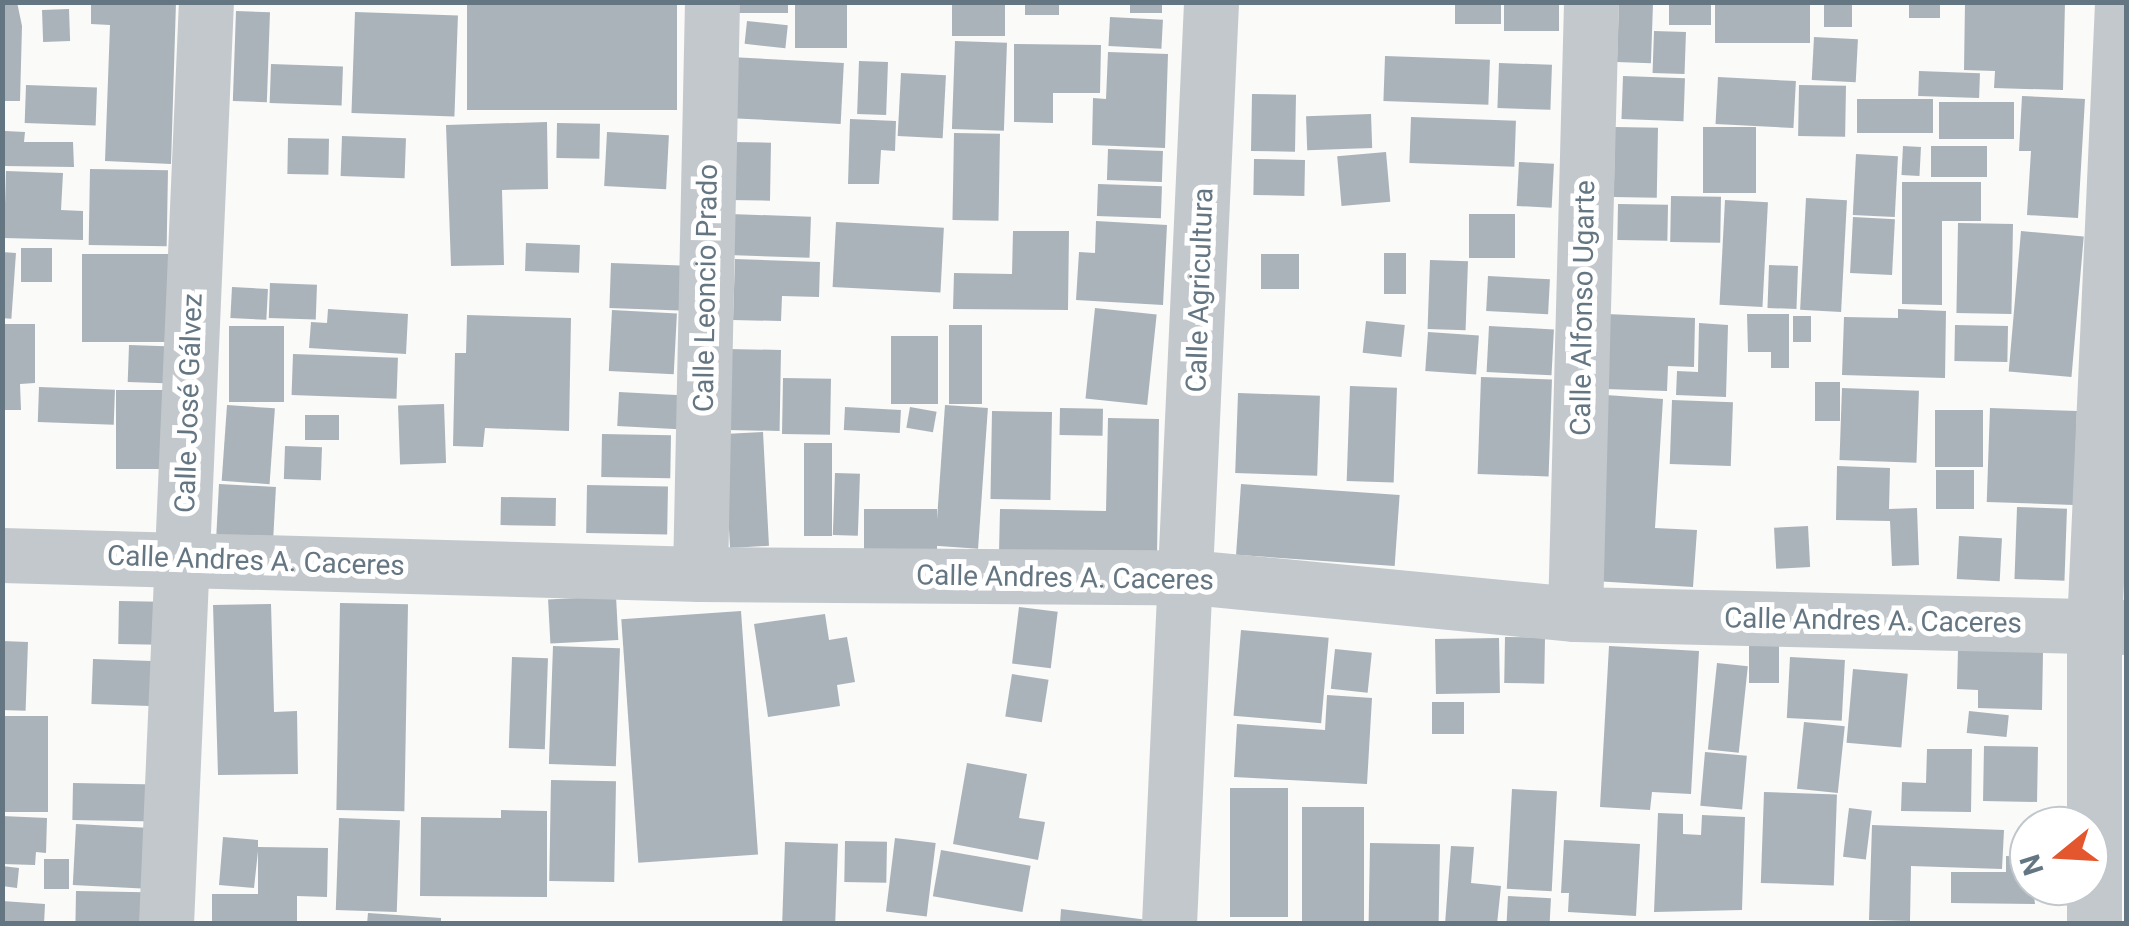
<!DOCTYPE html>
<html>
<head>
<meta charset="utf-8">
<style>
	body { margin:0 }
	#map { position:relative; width:2129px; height:926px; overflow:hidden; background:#fafaf8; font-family:Roboto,sans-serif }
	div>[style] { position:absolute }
	.building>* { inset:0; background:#aab3b9; transform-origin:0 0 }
	.minor>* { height:55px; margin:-27.5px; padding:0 27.5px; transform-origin:27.5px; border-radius:27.5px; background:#c3c8cc }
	span { translate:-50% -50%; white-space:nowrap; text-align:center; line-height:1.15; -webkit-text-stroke:10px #fff; paint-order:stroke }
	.street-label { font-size:28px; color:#657683 }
	.frame { position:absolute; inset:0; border:5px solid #657683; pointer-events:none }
	.north { position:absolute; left:2009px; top:806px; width:100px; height:100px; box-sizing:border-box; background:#fff; border:2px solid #c1c8cd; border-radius:50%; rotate:252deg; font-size:28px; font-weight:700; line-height:40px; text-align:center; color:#657683 }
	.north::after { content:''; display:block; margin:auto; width:35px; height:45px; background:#e4572e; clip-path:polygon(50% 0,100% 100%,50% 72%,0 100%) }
</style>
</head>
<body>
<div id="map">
	<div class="building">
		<div style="clip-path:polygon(2px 2px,17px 2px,22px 26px,20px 101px,2px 101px)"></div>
		<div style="clip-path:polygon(91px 2px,176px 2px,171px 164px,105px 161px,110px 25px,91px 24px)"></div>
		<div style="left:467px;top:2px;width:210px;height:108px"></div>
		<div style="left:734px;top:2px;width:54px;height:11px"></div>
		<div style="left:795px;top:2px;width:52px;height:46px"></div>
		<div style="left:952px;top:2px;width:53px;height:34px"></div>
		<div style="left:1025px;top:2px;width:34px;height:13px"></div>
		<div style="left:1130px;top:2px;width:32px;height:11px"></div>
		<div style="left:1455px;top:2px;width:46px;height:22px"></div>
		<div style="left:1504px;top:2px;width:55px;height:29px"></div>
		<div style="left:1669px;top:2px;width:42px;height:23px"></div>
		<div style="left:1715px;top:2px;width:95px;height:41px"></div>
		<div style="left:1824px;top:2px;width:28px;height:25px"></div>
		<div style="left:1909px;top:2px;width:31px;height:16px"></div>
		<div style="clip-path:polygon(1965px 2px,2065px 2px,2063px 90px,1994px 88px,1995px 71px,1964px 70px)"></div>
		<div style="left:1619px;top:3px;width:34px;height:59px;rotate:2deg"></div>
		<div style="left:69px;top:9px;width:32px;height:27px;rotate:88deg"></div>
		<div style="left:236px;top:11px;width:34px;height:90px;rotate:2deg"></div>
		<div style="left:355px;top:12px;width:103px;height:101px;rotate:2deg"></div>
		<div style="left:1110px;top:17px;width:53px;height:29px;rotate:3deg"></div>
		<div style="left:747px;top:21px;width:41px;height:23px;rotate:6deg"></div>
		<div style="left:1654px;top:31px;width:32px;height:42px;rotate:2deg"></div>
		<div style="left:1814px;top:37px;width:44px;height:43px;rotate:3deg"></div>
		<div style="left:955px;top:41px;width:52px;height:88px;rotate:2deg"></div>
		<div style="clip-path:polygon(1014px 44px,1101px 45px,1100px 93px,1053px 93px,1053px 123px,1014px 122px)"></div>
		<div style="clip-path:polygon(1108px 52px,1168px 54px,1165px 148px,1092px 145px,1093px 98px,1106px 99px)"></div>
		<div style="left:1385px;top:56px;width:105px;height:45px;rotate:2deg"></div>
		<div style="left:730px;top:57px;width:114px;height:61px;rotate:3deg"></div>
		<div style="left:859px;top:61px;width:29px;height:53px;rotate:2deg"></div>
		<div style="left:1499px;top:63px;width:53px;height:45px;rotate:2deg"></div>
		<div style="left:271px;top:64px;width:72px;height:39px;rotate:2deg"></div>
		<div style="left:1919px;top:71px;width:61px;height:25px;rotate:2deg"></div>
		<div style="left:901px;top:73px;width:45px;height:63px;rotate:3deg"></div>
		<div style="left:1623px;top:76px;width:62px;height:43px;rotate:2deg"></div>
		<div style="left:1718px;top:77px;width:78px;height:47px;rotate:3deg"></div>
		<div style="left:26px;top:85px;width:71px;height:38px;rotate:2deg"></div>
		<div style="left:1799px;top:85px;width:47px;height:51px;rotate:1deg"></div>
		<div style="left:1252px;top:94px;width:44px;height:57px;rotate:1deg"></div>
		<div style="clip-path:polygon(2022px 96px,2085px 99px,2078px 218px,2027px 215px,2031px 151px,2019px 151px)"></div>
		<div style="left:1857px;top:99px;width:76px;height:34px"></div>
		<div style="left:1939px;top:102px;width:75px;height:37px"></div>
		<div style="left:1371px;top:114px;width:34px;height:65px;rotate:88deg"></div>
		<div style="left:1411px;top:117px;width:105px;height:46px;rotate:2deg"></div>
		<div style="clip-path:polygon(850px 119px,896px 121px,895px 151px,881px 150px,879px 184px,848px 184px)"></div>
		<div style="clip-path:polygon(547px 122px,548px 189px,502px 190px,504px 265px,451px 266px,446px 125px)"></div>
		<div style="left:557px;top:123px;width:43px;height:35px;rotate:1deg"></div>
		<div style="left:1615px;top:127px;width:43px;height:70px;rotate:1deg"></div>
		<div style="left:1703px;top:127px;width:53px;height:66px"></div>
		<div style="clip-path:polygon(5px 131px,25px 132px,24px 142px,73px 142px,74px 167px,5px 166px)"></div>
		<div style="left:607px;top:132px;width:62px;height:54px;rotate:3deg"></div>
		<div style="left:954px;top:133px;width:46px;height:87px;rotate:1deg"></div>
		<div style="left:342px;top:136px;width:64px;height:40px;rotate:2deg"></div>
		<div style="left:288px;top:138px;width:41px;height:36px;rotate:1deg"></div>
		<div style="left:731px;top:142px;width:40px;height:58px;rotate:1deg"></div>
		<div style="left:1903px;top:146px;width:18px;height:29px;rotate:3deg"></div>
		<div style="left:1931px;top:146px;width:56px;height:31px"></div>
		<div style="left:1108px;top:149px;width:55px;height:31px;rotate:2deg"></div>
		<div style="left:1386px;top:152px;width:50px;height:49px;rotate:85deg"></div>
		<div style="left:1856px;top:154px;width:42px;height:61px;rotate:3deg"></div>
		<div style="left:1254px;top:159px;width:51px;height:36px;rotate:1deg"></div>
		<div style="left:1519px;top:162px;width:35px;height:44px;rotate:3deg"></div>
		<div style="left:90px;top:169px;width:78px;height:76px;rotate:1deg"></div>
		<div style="clip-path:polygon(6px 171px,63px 173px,61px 210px,83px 211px,83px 240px,4px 238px)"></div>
		<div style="clip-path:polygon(1902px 182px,1981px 182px,1981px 221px,1942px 221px,1942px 305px,1902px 304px)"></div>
		<div style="left:1098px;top:184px;width:64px;height:32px;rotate:2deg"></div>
		<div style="left:1671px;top:196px;width:50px;height:46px;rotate:1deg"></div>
		<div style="left:1806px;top:198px;width:41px;height:112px;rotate:3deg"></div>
		<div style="left:1725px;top:200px;width:43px;height:105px;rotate:3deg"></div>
		<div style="left:1618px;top:204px;width:50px;height:36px;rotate:1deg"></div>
		<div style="left:730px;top:214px;width:81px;height:41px;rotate:2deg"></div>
		<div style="left:1469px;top:214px;width:46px;height:44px"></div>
		<div style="left:1853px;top:217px;width:42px;height:56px;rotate:3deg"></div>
		<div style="clip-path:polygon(1096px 221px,1167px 225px,1163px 305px,1076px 300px,1079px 252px,1095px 253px)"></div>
		<div style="left:836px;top:222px;width:108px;height:65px;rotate:3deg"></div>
		<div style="left:1958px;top:223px;width:55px;height:90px;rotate:1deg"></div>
		<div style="clip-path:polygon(1013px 231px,1069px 231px,1068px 310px,953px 309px,954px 273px,1012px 274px)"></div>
		<div style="left:2021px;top:231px;width:63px;height:141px;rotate:5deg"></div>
		<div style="left:526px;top:243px;width:54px;height:28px;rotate:2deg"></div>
		<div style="left:21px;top:248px;width:31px;height:34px"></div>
		<div style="left:2px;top:252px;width:14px;height:66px;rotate:4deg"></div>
		<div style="left:1384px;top:253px;width:22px;height:41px"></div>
		<div style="left:82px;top:254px;width:88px;height:88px"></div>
		<div style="left:1261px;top:254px;width:38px;height:35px"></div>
		<div style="clip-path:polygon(735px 259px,820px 262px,819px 297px,782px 296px,781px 321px,733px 320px)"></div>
		<div style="left:1430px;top:260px;width:38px;height:69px;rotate:2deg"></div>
		<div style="left:611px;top:263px;width:70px;height:45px;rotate:2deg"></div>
		<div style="left:1769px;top:265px;width:29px;height:43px;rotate:2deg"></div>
		<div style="left:1488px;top:276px;width:62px;height:35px;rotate:3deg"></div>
		<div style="left:270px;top:283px;width:47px;height:35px;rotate:2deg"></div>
		<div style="left:232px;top:287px;width:36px;height:31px;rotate:3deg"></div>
		<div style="left:1095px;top:308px;width:62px;height:91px;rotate:6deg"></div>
		<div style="clip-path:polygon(328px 309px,408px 314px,406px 354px,309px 348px,311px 322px,327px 323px)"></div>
		<div style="clip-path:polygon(1898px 309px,1946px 311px,1945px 378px,1842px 375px,1844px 317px,1898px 318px)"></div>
		<div style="left:612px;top:310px;width:65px;height:61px;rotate:3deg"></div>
		<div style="clip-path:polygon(1607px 314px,1695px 318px,1694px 367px,1668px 366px,1667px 391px,1605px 389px)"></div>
		<div style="clip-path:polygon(1747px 314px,1789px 314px,1789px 368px,1771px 368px,1771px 352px,1748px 352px)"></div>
		<div style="clip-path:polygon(467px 315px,571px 318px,569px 431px,485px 428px,483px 447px,453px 446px,455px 353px,466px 353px)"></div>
		<div style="left:1793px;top:316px;width:18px;height:26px"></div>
		<div style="left:1366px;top:321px;width:39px;height:32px;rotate:6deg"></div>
		<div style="clip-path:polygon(1699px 323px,1728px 325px,1726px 397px,1676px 395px,1677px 371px,1698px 372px)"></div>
		<div style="clip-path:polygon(2px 324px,35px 324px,35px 383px,20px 384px,21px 410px,2px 410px)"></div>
		<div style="left:949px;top:325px;width:33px;height:79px"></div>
		<div style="left:1955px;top:325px;width:53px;height:36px;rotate:1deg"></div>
		<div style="left:229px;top:326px;width:55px;height:76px"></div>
		<div style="left:1489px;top:326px;width:65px;height:46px;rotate:3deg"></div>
		<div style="left:1428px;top:332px;width:51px;height:39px;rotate:4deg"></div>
		<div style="left:891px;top:336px;width:47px;height:68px"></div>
		<div style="left:129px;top:345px;width:37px;height:37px;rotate:2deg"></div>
		<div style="left:727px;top:349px;width:54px;height:81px;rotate:1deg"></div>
		<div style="left:293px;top:354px;width:105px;height:41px;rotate:2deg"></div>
		<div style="left:1481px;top:377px;width:71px;height:97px;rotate:2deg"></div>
		<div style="left:783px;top:378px;width:48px;height:56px;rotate:1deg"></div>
		<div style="left:1815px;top:382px;width:25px;height:39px"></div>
		<div style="left:1350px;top:386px;width:47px;height:95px;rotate:2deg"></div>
		<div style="left:39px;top:387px;width:76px;height:35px;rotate:2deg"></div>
		<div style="left:1842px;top:388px;width:77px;height:72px;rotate:2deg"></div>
		<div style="left:164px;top:390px;width:79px;height:48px;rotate:90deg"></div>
		<div style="left:619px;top:392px;width:62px;height:34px;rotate:3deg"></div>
		<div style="left:1238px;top:393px;width:82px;height:80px;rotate:2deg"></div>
		<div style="clip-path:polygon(1606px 395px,1663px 399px,1655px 528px,1697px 530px,1693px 587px,1594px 581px)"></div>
		<div style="left:1672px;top:400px;width:61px;height:64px;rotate:2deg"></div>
		<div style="left:444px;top:404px;width:59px;height:46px;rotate:88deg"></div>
		<div style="left:227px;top:405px;width:48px;height:76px;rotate:4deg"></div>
		<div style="left:945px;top:405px;width:43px;height:141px;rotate:4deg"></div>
		<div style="left:845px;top:407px;width:56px;height:23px;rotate:3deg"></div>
		<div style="left:910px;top:407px;width:27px;height:21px;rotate:10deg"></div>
		<div style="left:1060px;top:408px;width:43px;height:27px;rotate:1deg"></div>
		<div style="left:1990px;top:408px;width:87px;height:94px;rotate:2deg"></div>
		<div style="left:1935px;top:410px;width:48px;height:57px"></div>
		<div style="left:992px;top:411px;width:60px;height:88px;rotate:1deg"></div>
		<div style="left:305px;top:415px;width:34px;height:25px"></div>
		<div style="clip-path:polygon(1108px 418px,1159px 419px,1157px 556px,999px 553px,1000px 509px,1106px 511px)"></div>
		<div style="left:763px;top:432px;width:114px;height:39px;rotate:87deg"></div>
		<div style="left:602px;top:434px;width:69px;height:43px;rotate:1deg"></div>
		<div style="left:804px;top:443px;width:28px;height:93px"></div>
		<div style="left:285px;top:446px;width:37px;height:33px;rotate:2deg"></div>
		<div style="clip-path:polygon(1837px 466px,1890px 468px,1889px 509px,1917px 508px,1919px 565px,1892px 566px,1890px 521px,1836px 520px)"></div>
		<div style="left:1936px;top:470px;width:38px;height:39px"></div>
		<div style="left:835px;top:473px;width:25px;height:62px;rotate:2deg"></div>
		<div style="left:219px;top:484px;width:57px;height:56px;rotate:3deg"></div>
		<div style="left:1241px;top:484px;width:159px;height:71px;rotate:4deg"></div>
		<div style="left:587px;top:485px;width:81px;height:48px;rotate:1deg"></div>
		<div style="left:501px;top:497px;width:55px;height:28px;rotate:1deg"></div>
		<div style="left:2017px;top:507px;width:50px;height:72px;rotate:2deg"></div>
		<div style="left:864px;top:509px;width:73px;height:46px"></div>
		<div style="left:1808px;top:526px;width:41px;height:34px;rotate:87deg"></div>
		<div style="left:1959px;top:536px;width:43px;height:43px;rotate:3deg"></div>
		<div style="left:616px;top:596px;width:44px;height:68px;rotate:87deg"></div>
		<div style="left:119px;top:601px;width:41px;height:43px;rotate:1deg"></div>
		<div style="left:340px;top:603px;width:68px;height:207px;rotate:1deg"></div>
		<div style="clip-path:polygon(271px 604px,274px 712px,297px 711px,298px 774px,218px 775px,213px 605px)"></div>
		<div style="left:1019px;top:607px;width:39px;height:57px;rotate:7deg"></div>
		<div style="left:741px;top:611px;width:244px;height:120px;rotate:86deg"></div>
		<div style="clip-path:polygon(825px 614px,829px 640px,847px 637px,855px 682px,837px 685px,840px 706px,768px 717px,754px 624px)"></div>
		<div style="left:1241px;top:630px;width:88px;height:86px;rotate:5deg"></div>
		<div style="left:1505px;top:637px;width:40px;height:46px;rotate:1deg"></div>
		<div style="left:1499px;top:638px;width:55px;height:64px;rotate:89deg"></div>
		<div style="left:2px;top:641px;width:26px;height:69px;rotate:2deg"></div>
		<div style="left:553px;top:646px;width:67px;height:118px;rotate:2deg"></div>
		<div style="clip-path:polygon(1609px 646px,1699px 651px,1691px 794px,1652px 792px,1650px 810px,1600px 807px)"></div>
		<div style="left:1779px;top:646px;width:37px;height:30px;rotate:90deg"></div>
		<div style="left:1335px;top:649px;width:37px;height:40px;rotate:6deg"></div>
		<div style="clip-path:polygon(1958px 650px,2043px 652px,2042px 710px,1978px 708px,1978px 690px,1957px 689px)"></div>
		<div style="left:512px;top:657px;width:36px;height:91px;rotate:2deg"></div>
		<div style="left:1790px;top:657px;width:55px;height:61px;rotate:3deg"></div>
		<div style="left:93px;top:659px;width:66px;height:45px;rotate:2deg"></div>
		<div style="left:1717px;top:663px;width:31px;height:87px;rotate:6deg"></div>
		<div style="left:1853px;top:669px;width:55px;height:74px;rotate:5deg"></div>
		<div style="left:1012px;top:674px;width:37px;height:43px;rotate:9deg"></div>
		<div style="clip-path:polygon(1327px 695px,1372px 698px,1367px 784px,1234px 777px,1237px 724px,1325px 730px)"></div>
		<div style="left:1432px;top:702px;width:32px;height:32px"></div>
		<div style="left:1969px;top:711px;width:40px;height:22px;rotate:6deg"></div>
		<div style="left:4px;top:716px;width:44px;height:96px"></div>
		<div style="left:1804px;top:722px;width:41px;height:67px;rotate:6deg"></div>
		<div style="left:1984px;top:746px;width:54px;height:55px;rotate:1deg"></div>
		<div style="clip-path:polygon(1927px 749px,1972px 749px,1971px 812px,1901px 811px,1902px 782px,1926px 783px)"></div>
		<div style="left:1705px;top:752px;width:42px;height:54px;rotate:5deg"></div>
		<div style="clip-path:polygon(967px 763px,1027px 774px,1019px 818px,1045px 822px,1038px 860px,953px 844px)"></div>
		<div style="left:551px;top:780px;width:65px;height:101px;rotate:1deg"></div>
		<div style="left:73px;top:783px;width:84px;height:37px;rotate:1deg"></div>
		<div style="left:1230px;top:788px;width:58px;height:129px"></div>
		<div style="left:1512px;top:789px;width:45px;height:100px;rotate:3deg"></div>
		<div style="left:1764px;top:792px;width:73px;height:91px;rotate:2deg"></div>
		<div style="left:1302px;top:807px;width:62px;height:114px"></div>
		<div style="left:1849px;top:808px;width:23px;height:49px;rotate:7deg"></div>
		<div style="clip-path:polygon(501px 810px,547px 811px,547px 897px,420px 896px,421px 817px,501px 818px)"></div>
		<div style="clip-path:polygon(1658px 813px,1683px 814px,1683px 834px,1701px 835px,1702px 815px,1745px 817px,1742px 910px,1654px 912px)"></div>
		<div style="clip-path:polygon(2px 816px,47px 818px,46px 853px,36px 852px,35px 865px,2px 864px)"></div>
		<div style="left:339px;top:818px;width:61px;height:92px;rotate:2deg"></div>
		<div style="left:76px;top:824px;width:84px;height:61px;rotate:3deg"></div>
		<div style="clip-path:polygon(1872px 825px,2004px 830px,2002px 869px,1911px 866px,1910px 921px,1869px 920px)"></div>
		<div style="clip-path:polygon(223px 837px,258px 840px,258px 847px,328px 848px,327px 897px,297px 896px,297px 924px,212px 924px,212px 894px,258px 894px,258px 851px,254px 888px,219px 885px)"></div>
		<div style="left:895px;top:838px;width:41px;height:74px;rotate:7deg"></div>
		<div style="clip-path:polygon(1564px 840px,1640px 844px,1636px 916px,1568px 912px,1569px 893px,1561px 893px)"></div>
		<div style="left:845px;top:841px;width:42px;height:41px;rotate:1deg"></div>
		<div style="left:785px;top:842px;width:53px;height:82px;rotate:2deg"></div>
		<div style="left:1370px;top:843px;width:70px;height:81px;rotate:1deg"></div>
		<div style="clip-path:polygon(1451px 846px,1474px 847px,1471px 883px,1501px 886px,1497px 924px,1445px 924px)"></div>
		<div style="left:941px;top:850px;width:91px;height:47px;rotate:10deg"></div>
		<div style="clip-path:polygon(2006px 856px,2029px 857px,2035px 904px,1951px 903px,1951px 872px,2006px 872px)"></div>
		<div style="left:44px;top:859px;width:25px;height:30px"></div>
		<div style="clip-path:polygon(2px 866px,19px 868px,17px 888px,2px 886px)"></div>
		<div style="left:76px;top:891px;width:83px;height:33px;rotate:1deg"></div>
		<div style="left:1508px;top:896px;width:43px;height:28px;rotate:3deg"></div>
		<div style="clip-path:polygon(2px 901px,45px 904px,44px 924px,2px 924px)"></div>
		<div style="clip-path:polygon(1061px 909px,1156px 921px,1156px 924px,1060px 924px)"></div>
		<div style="clip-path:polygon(368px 913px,441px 918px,441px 924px,367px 924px)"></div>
	</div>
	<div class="minor">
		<div style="left:2px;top:555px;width:698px;rotate:1.56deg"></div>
		<div style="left:700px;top:574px;width:490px;rotate:0.4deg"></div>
		<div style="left:1190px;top:577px;width:387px;rotate:5.5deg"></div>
		<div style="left:1575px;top:614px;width:551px;rotate:1.35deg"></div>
		<div style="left:700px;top:574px;width:572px;rotate:-88.8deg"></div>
		<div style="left:1575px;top:614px;width:612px;rotate:-88.5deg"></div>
		<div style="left:166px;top:924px;width:923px;rotate:-87.52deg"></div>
		<div style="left:1169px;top:924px;width:923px;rotate:-87.39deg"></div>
		<div style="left:2094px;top:924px;width:297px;rotate:-90deg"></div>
		<div style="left:2094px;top:627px;width:626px;rotate:-87.43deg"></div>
	</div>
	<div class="street-label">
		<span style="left:706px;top:288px;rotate:-89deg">Calle Leoncio Prado</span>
		<span style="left:1200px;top:290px;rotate:-88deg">Calle Agricultura</span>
		<span style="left:1583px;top:308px;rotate:-89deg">Calle Alfonso Ugarte</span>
		<span style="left:189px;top:403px;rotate:-88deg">Calle José Gálvez</span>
		<span style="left:256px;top:561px;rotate:2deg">Calle Andres A. Caceres</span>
		<span style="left:1065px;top:578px;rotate:1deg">Calle Andres A. Caceres</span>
		<span style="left:1873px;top:621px;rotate:1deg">Calle Andres A. Caceres</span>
	</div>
	<div class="frame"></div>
	<div class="north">N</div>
</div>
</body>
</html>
